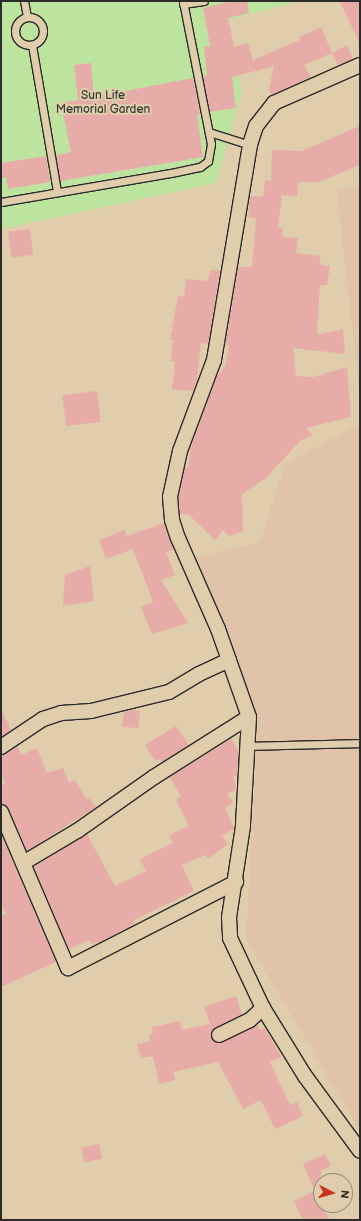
<!DOCTYPE html>
<html>
<head>
<meta charset="utf-8">
<style>
	body { margin:0 }
	#map { position:relative; width:361px; height:1221px; overflow:hidden; background:#dfcdab; font-family:"Balsamiq Sans",sans-serif }
	div>[style] { position:absolute }
	.built>* { inset:0; background:#e1c3aa }
	.green>* { inset:0; background:#bde49f }
	.building>* { inset:0; background:#e7aca7; transform-origin:0 0 }
	.roads { filter:drop-shadow(1px 0 #2b2b2b) drop-shadow(-1px 0 #2b2b2b) drop-shadow(0 1px #2b2b2b) drop-shadow(0 -1px #2b2b2b) }
	.service>* { height:7px; margin:-3.5px; padding:0 3.5px; transform-origin:3.5px; border-radius:3.5px; background:#dfcdab }
	.service>.ring { margin:-3.5px; padding:0; box-sizing:content-box; background:none; border:7px solid #dfcdab; border-radius:50% }
	.minor>* { height:14px; margin:-7px; padding:0 7px; transform-origin:7px; border-radius:7px; background:#dfcdab }
	span { translate:-50% -50%; white-space:nowrap; text-align:center; line-height:1.15; -webkit-text-stroke:4px #dfcdab; paint-order:stroke }
	.park-label { font-size:12px; color:#3a3e37 }
	.frame { position:absolute; inset:0; border:2px solid #2b2b2b; pointer-events:none }
	.north { position:absolute; left:313px; top:1173px; width:40px; height:40px; box-sizing:border-box; background:#dfcdab; border:1px solid #978c78; border-radius:50%; rotate:96deg; font-size:11px; font-weight:700; line-height:16px; text-align:center; color:#2b2b2b }
	.north::after { content:''; display:block; margin:auto; width:14px; height:18px; background:#c8321e; clip-path:polygon(50% 0,100% 100%,50% 72%,0 100%) }
</style>
</head>
<body>
<div id="map">
	<div class="built">
		<div style="clip-path:polygon(360px 184px,360px 398px,337px 191px)"></div>
		<div style="clip-path:polygon(360px 424px,360px 1131px,246px 939px,258px 723px,195px 557px,260px 542px,285px 464px)"></div>
	</div>
	<div class="green">
		<div style="clip-path:polygon(1px 1px,300px 1px,228px 20px,242px 92px,216px 183px,1px 229px)"></div>
	</div>
	<div class="building">
		<div style="clip-path:polygon(233px 1px,247px 1px,249px 13px,228px 18px,234px 47px,248px 43px,253px 60px,300px 40px,299px 37px,321px 27px,332px 53px,304px 65px,311px 77px,271px 95px,269px 89px,274px 66px,232px 77px,236px 108px,210px 112px,203px 76px,207px 75px,204px 47px,210px 46px,203px 8px)"></div>
		<div style="clip-path:polygon(340px 1px,360px 1px,360px 45px)"></div>
		<div style="clip-path:polygon(347px 45px,353px 59px,338px 65px,332px 53px)"></div>
		<div style="clip-path:polygon(91px 63px,94px 97px,193px 78px,200px 114px,197px 115px,203px 157px,60px 181px,56px 155px,71px 152px,62px 109px,68px 108px,67px 102px,78px 100px,74px 65px)"></div>
		<div style="clip-path:polygon(360px 126px,360px 165px,318px 182px,299px 182px,297px 197px,282px 195px,278px 227px,283px 228px,282px 237px,298px 238px,296px 253px,319px 256px,321px 265px,330px 266px,327px 285px,320px 285px,317px 335px,343px 329px,345px 354px,293px 348px,296px 376px,313px 377px,347px 367px,351px 417px,306px 428px,313px 435px,300px 441px,266px 478px,242px 494px,243px 531px,229px 536px,223px 530px,215px 540px,189px 515px,180px 514px,179px 498px,185px 467px,188px 468px,191px 447px,217px 376px,225px 366px,229px 346px,225px 345px,238px 267px,252px 267px,256px 218px,248px 217px,250px 196px,263px 197px,265px 180px,271px 181px,272px 150px,302px 151px)"></div>
		<div style="clip-path:polygon(46px 156px,50px 182px,8px 189px,6px 177px,1px 178px,1px 163px)"></div>
		<div style="left:30px;top:229px;width:26px;height:22px;rotate:83deg"></div>
		<div style="clip-path:polygon(210px 270px,220px 271px,208px 344px,201px 343px,197px 381px,193px 391px,172px 389px,175px 361px,171px 361px,173px 340px,170px 340px,178px 296px,184px 297px,186px 279px,208px 281px)"></div>
		<div style="left:97px;top:391px;width:31px;height:35px;rotate:83deg"></div>
		<div style="clip-path:polygon(164px 523px,174px 549px,166px 552px,175px 575px,161px 580px,188px 623px,152px 634px,141px 607px,153px 602px,133px 549px,106px 559px,99px 540px,125px 530px,127px 536px)"></div>
		<div style="clip-path:polygon(90px 566px,94px 601px,63px 606px,65px 575px)"></div>
		<div style="clip-path:polygon(1px 708px,11px 730px,1px 737px)"></div>
		<div style="clip-path:polygon(132px 710px,140px 711px,138px 728px,122px 727px,124px 712px)"></div>
		<div style="clip-path:polygon(176px 726px,189px 745px,162px 762px,160px 759px,155px 761px,145px 745px)"></div>
		<div style="clip-path:polygon(231px 739px,239px 752px,237px 776px,233px 776px,237px 789px,227px 794px,233px 802px,225px 808px,234px 828px,222px 836px,228px 844px,208px 859px,205px 855px,182px 865px,194px 891px,134px 920px,135px 923px,102px 941px,91px 944px,89px 940px,69px 949px,34px 867px,87px 834px,115px 886px,146px 871px,140px 859px,173px 843px,169px 835px,189px 826px,176px 800px,181px 796px,170px 777px)"></div>
		<div style="clip-path:polygon(17px 746px,21px 755px,37px 748px,47px 773px,63px 768px,69px 783px,75px 780px,87px 800px,89px 798px,96px 807px,27px 851px,9px 809px,1px 804px,1px 785px,5px 783px,1px 772px,1px 755px)"></div>
		<div style="clip-path:polygon(1px 834px,56px 962px,1px 987px,1px 916px,6px 914px,1px 903px)"></div>
		<div style="clip-path:polygon(236px 996px,242px 1014px,215px 1028px,212px 1031px,211px 1038px,219px 1043px,258px 1025px,260px 1030px,265px 1028px,281px 1057px,270px 1062px,290px 1105px,297px 1102px,303px 1116px,275px 1129px,261px 1100px,243px 1109px,218px 1062px,173px 1072px,175px 1080px,159px 1084px,153px 1056px,141px 1058px,137px 1044px,150px 1041px,149px 1035px,153px 1034px,152px 1027px,180px 1021px,182px 1030px,210px 1024px,204px 1007px)"></div>
		<div style="left:99px;top:1144px;width:15px;height:18px;rotate:79deg"></div>
		<div style="clip-path:polygon(325px 1154px,331px 1166px,321px 1171px,321px 1205px,330px 1220px,303px 1220px,294px 1201px,315px 1191px,303px 1164px)"></div>
	</div>
	<div class="roads">
		<div class="service">
			<div style="left:24px;top:1px;width:16px;rotate:79deg"></div>
			<div style="left:183px;top:4px;width:21px;rotate:-8deg"></div>
			<div class="ring" style="left:15px;top:17px;width:21px;height:21px"></div>
			<div style="left:32px;top:45px;width:149px;rotate:80.3deg"></div>
			<div style="left:209px;top:132px;width:43px;rotate:17.6deg"></div>
			<div style="left:1px;top:202px;width:172px;rotate:-9.7deg"></div>
			<div style="left:171px;top:173px;width:30px;rotate:-12deg"></div>
			<div style="left:200px;top:167px;width:10px;rotate:-37deg"></div>
			<div style="left:208px;top:161px;width:17px;rotate:-80deg"></div>
			<div style="left:211px;top:144px;width:146px;rotate:-101.1deg"></div>
			<div style="left:249px;top:746px;width:111px;rotate:-1.5deg"></div>
		</div>
		<div class="minor">
			<div style="left:360px;top:65px;width:94px;rotate:156.2deg"></div>
			<div style="left:274px;top:103px;width:29px;rotate:128deg"></div>
			<div style="left:256px;top:126px;width:20px;rotate:108deg"></div>
			<div style="left:250px;top:145px;width:218px;rotate:99.5deg"></div>
			<div style="left:214px;top:360px;width:97px;rotate:110.5deg"></div>
			<div style="left:180px;top:451px;width:47px;rotate:102.3deg"></div>
			<div style="left:170px;top:497px;width:23px;rotate:85deg"></div>
			<div style="left:172px;top:520px;width:19px;rotate:72deg"></div>
			<div style="left:178px;top:538px;width:99px;rotate:66.3deg"></div>
			<div style="left:218px;top:629px;width:93px;rotate:70.6deg"></div>
			<div style="left:249px;top:717px;width:109px;rotate:93.2deg"></div>
			<div style="left:243px;top:826px;width:92px;rotate:98.7deg"></div>
			<div style="left:229px;top:917px;width:21px;rotate:87deg"></div>
			<div style="left:230px;top:938px;width:77px;rotate:64.8deg"></div>
			<div style="left:263px;top:1008px;width:80px;rotate:58.3deg"></div>
			<div style="left:305px;top:1076px;width:93px;rotate:53.7deg"></div>
			<div style="left:1px;top:747px;width:50px;rotate:-33.7deg"></div>
			<div style="left:43px;top:719px;width:19px;rotate:-18deg"></div>
			<div style="left:61px;top:713px;width:30px;rotate:-4deg"></div>
			<div style="left:91px;top:711px;width:80px;rotate:-13.7deg"></div>
			<div style="left:169px;top:692px;width:35px;rotate:-31deg"></div>
			<div style="left:199px;top:674px;width:33px;rotate:-25deg"></div>
			<div style="left:1px;top:812px;width:170px;rotate:66.8deg"></div>
			<div style="left:68px;top:968px;width:189px;rotate:-27.1deg"></div>
			<div style="left:23px;top:863px;width:63px;rotate:-30.7deg"></div>
			<div style="left:77px;top:831px;width:94px;rotate:-35deg"></div>
			<div style="left:154px;top:777px;width:112px;rotate:-32.3deg"></div>
			<div style="left:219px;top:1035px;width:34px;rotate:-26deg"></div>
			<div style="left:250px;top:1020px;width:18px;rotate:-43deg"></div>
		</div>
	</div>
	<div class="park-label">
		<span style="left:103px;top:103px">Sun Life<br>Memorial Garden</span>
	</div>
	<div class="frame"></div>
	<div class="north">N</div>
</div>
</body>
</html>
